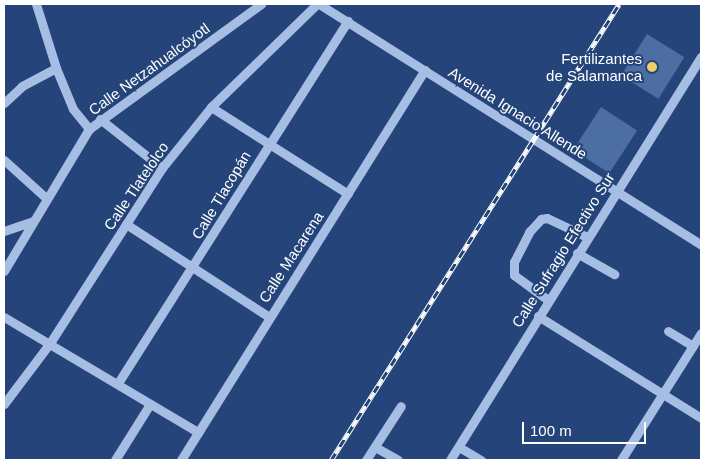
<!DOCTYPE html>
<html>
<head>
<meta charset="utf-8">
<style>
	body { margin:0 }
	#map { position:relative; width:705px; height:464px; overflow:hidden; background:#254479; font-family:Helvetica,sans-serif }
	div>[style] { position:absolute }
	.building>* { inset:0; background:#4d6ea2; transform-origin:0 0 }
	.minor>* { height:9px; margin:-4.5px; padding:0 4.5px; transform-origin:4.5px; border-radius:4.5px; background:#a7bee4 }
	.rail>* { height:4.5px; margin-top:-2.25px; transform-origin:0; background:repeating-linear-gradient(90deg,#254479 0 8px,#fff 0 16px); box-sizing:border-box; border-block:1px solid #fff }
	.dots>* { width:14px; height:14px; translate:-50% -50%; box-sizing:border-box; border:2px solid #254479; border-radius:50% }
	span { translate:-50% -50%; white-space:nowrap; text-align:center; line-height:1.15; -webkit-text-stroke:4px #254479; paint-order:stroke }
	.poi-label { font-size:15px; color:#fff }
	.right { translate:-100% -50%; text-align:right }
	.street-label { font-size:15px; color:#fff }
	.frame { position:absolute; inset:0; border:5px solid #fff; pointer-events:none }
	.scale { position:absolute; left:522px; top:422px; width:124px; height:22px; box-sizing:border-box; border:2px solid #fff; border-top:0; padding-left:6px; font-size:15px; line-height:18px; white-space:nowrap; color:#fff; -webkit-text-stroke:4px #254479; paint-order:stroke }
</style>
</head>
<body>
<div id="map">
	<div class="building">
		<div style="left:647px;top:34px;width:44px;height:49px;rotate:32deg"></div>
		<div style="left:601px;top:107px;width:43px;height:51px;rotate:33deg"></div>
	</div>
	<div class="minor">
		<div style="left:36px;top:4px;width:67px;rotate:72.6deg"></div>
		<div style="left:56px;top:68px;width:44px;rotate:67.5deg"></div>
		<div style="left:73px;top:109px;width:26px;rotate:51deg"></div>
		<div style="left:319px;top:4px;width:452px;rotate:32.2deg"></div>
		<div style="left:4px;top:103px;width:25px;rotate:-43deg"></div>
		<div style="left:22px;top:86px;width:38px;rotate:-28deg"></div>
		<div style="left:211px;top:107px;width:162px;rotate:32.4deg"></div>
		<div style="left:100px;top:119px;width:79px;rotate:38.3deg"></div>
		<div style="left:4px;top:160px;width:57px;rotate:42.1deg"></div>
		<div style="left:126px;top:224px;width:171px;rotate:33deg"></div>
		<div style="left:4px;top:231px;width:31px;rotate:-19deg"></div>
		<div style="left:577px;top:253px;width:43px;rotate:29.6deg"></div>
		<div style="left:4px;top:271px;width:165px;rotate:-59.1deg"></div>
		<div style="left:89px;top:129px;width:213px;rotate:-36deg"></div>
		<div style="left:548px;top:300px;width:42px;rotate:-143.7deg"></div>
		<div style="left:514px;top:275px;width:13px;rotate:-90deg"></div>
		<div style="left:514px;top:262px;width:34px;rotate:-63deg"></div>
		<div style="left:529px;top:232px;width:18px;rotate:-47deg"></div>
		<div style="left:541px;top:219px;width:6px;rotate:-9deg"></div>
		<div style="left:547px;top:218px;width:44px;rotate:25.4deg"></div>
		<div style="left:538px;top:316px;width:192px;rotate:32deg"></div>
		<div style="left:4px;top:317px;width:226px;rotate:30.7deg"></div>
		<div style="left:668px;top:331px;width:29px;rotate:31deg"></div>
		<div style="left:118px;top:383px;width:429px;rotate:-57.6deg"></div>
		<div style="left:4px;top:404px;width:76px;rotate:-53deg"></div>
		<div style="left:50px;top:343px;width:208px;rotate:-57.4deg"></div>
		<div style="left:162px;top:168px;width:78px;rotate:-51.2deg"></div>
		<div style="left:211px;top:107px;width:148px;rotate:-44.2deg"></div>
		<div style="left:375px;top:447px;width:26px;rotate:29deg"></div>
		<div style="left:459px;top:447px;width:26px;rotate:31deg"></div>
		<div style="left:115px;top:460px;width:66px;rotate:-58deg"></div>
		<div style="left:181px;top:460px;width:460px;rotate:-58deg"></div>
		<div style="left:366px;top:460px;width:64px;rotate:-57.1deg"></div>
		<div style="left:450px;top:460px;width:475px;rotate:-58.1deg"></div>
		<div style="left:621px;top:460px;width:150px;rotate:-57.8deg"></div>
	</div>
	<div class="rail">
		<div style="left:331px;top:460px;width:539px;rotate:-57.72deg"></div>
	</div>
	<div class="dots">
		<div style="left:652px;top:67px;background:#edd06b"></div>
	</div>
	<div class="poi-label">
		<span class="right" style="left:642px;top:67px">Fertilizantes<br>de Salamanca</span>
	</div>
	<div class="street-label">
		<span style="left:149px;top:69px;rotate:-36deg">Calle Netzahualcóyotl</span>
		<span style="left:518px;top:113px;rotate:32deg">Avenida Ignacio Allende</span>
		<span style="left:136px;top:186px;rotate:-56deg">Calle Tlatelolco</span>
		<span style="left:221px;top:195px;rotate:-59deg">Calle Tlacopán</span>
		<span style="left:563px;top:250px;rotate:-58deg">Calle Sufragio Efectivo Sur</span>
		<span style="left:291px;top:257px;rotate:-57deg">Calle Macarena</span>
	</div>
	<div class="frame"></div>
	<div class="scale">100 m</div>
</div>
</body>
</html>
